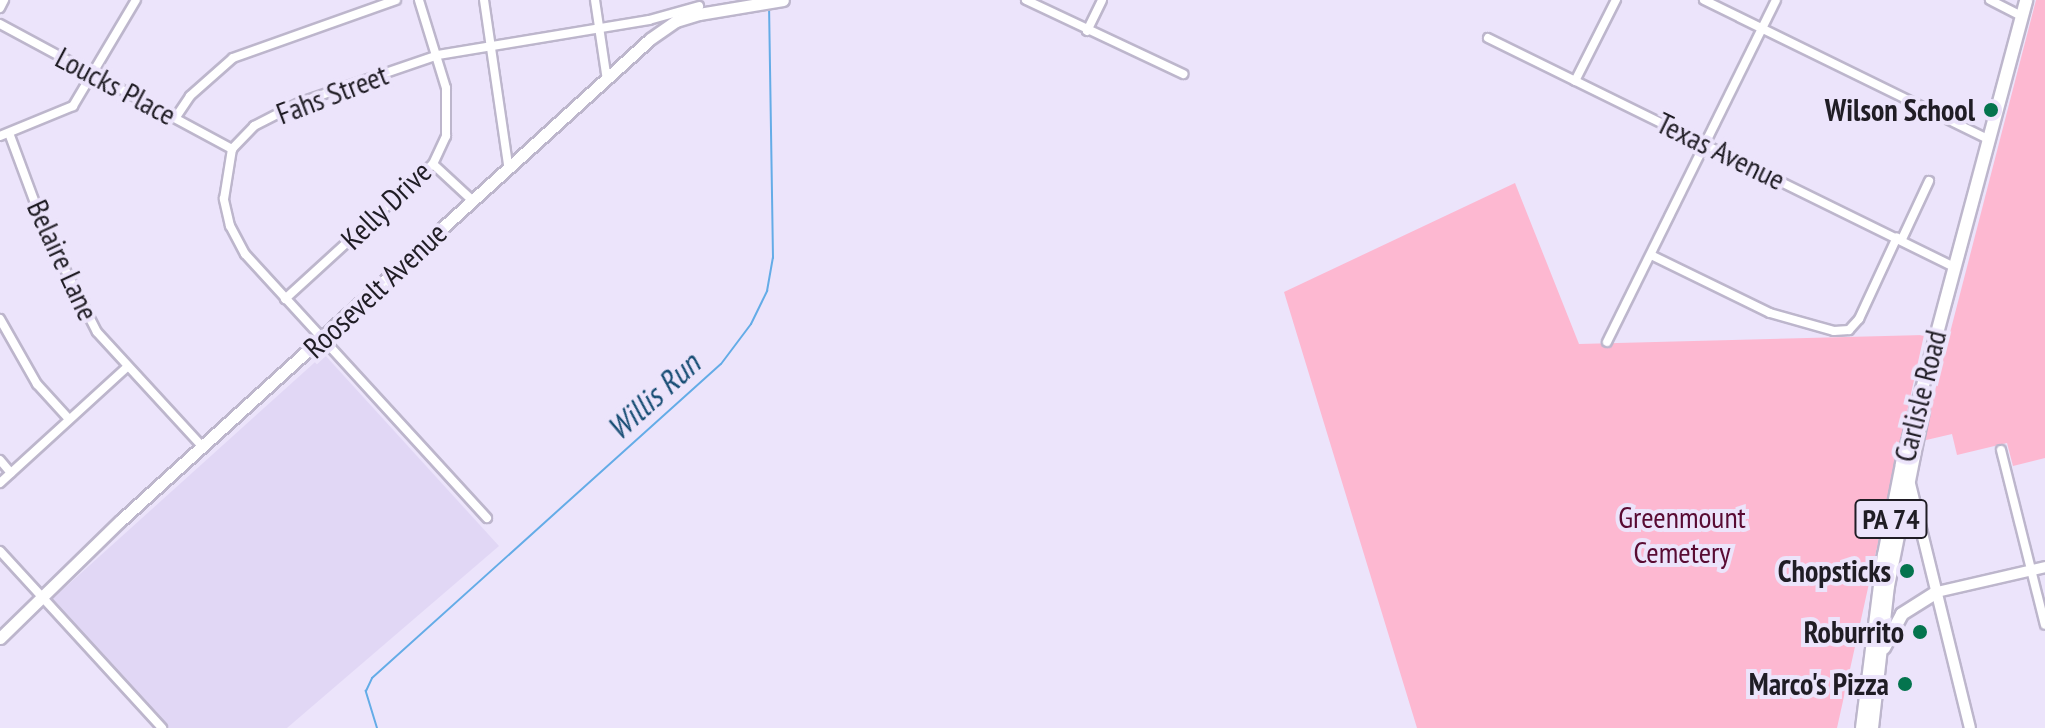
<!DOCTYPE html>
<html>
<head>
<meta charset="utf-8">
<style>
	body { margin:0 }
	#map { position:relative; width:2045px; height:728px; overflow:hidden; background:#ece4fb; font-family:"PT Sans Narrow",sans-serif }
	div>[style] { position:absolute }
	.built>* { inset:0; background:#e1d7f5 }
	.green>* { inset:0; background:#fdb8d1 }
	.stream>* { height:2px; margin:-1px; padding:0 1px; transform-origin:1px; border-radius:1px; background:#64ace7 }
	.roads { filter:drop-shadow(2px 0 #bdb6cc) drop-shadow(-2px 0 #bdb6cc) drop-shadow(0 2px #bdb6cc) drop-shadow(0 -2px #bdb6cc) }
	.minor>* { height:8px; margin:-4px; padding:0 4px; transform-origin:4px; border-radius:4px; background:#fff }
	.tertiary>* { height:10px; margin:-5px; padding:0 5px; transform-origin:5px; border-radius:5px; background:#fff }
	.secondary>* { height:11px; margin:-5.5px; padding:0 5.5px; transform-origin:5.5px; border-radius:5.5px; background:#fff }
	.primary>* { height:12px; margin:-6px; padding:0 6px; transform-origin:6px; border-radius:6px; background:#fff }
	.dots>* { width:22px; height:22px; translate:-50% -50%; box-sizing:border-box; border:4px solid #ece4fb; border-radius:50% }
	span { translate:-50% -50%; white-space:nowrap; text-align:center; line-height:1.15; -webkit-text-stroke:8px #ece4fb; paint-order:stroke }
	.shield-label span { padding:2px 6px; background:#ece4fb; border:2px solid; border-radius:6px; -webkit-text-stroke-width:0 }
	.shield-label { font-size:28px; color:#201d25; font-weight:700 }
	.street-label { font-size:30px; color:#201d25 }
	.poi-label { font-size:30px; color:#201d25; font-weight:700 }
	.right { translate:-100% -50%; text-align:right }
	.park-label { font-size:30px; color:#590b33 }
	.water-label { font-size:32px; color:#174d74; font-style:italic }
</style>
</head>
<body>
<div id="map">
	<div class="built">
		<div style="clip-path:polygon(324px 354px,499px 546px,287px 728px,169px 728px,50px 601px)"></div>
	</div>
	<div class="green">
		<div style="clip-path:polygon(2036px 0,2045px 0,2045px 458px,2013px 466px,2007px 443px,1957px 455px,1952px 434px,1922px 441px)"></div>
		<div style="clip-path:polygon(1515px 183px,1579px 344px,1924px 335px,1837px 728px,1417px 728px,1284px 292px)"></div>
	</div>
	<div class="stream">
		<div style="left:377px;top:728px;width:39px;rotate:-107deg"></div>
		<div style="left:366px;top:691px;width:14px;rotate:-65deg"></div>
		<div style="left:372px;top:678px;width:469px;rotate:-42deg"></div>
		<div style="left:721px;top:364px;width:50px;rotate:-53.1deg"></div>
		<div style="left:751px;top:324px;width:37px;rotate:-64deg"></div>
		<div style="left:767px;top:291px;width:34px;rotate:-80deg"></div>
		<div style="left:773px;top:258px;width:251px;rotate:-90.9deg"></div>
	</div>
	<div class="roads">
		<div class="minor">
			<div style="left:484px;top:0;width:167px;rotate:81.7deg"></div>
			<div style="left:595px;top:0;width:81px;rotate:81.5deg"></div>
			<div style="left:1026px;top:0;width:174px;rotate:25.2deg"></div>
			<div style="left:1704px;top:0;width:316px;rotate:26.1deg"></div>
			<div style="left:1990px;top:0;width:36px;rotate:27deg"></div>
			<div style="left:0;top:8px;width:9px;rotate:-63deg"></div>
			<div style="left:0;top:24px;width:264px;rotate:28.3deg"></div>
			<div style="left:1087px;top:31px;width:34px;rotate:-64deg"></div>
			<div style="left:1488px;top:38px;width:519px;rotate:26.17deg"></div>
			<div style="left:1575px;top:81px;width:91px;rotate:-63.2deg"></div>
			<div style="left:176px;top:117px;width:25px;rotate:-56deg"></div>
			<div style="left:190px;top:96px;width:57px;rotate:-41.5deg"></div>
			<div style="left:233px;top:58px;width:173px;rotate:-19.6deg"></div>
			<div style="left:9px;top:133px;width:103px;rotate:69.6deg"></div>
			<div style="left:45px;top:230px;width:114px;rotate:63deg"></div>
			<div style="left:97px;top:332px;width:155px;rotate:47.4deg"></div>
			<div style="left:0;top:136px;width:79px;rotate:-22.3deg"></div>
			<div style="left:73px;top:106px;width:123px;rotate:-59.3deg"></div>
			<div style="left:433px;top:164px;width:53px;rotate:42.7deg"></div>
			<div style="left:1902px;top:239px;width:64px;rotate:-65deg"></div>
			<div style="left:1651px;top:255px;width:132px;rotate:26deg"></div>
			<div style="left:1770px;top:313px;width:66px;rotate:15.7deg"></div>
			<div style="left:1834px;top:331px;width:15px;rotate:-4deg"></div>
			<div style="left:1849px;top:330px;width:15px;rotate:-48deg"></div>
			<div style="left:1859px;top:319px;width:90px;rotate:-65.1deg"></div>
			<div style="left:285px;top:299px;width:200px;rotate:-42.4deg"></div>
			<div style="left:433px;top:164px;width:31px;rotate:-65deg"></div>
			<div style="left:446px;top:136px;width:48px;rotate:-90deg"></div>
			<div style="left:446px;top:88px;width:92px;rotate:-107.1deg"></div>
			<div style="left:0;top:319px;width:75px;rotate:60.4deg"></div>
			<div style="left:37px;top:384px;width:47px;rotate:47.6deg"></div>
			<div style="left:1607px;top:342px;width:381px;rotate:-63.7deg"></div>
			<div style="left:2001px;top:450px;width:180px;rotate:75.9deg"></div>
			<div style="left:0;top:460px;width:17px;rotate:50deg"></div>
			<div style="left:0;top:483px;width:173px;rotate:-42.4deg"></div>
			<div style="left:487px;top:518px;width:358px;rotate:-132.5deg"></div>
			<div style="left:245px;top:254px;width:32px;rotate:-118deg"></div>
			<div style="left:230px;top:226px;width:28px;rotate:-103deg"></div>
			<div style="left:224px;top:199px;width:51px;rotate:-80.9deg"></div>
			<div style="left:232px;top:149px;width:32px;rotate:-46deg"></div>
			<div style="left:254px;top:126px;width:53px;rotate:-27.1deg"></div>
			<div style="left:301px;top:102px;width:145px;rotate:-18.9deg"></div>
			<div style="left:438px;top:55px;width:214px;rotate:-9.4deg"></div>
			<div style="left:649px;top:20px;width:52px;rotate:-15.6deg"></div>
			<div style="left:0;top:551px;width:240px;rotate:47.5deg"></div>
		</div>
		<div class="tertiary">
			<div style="left:1910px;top:484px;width:251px;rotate:76.2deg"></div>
			<div style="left:1937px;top:592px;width:111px;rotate:-13deg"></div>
		</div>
		<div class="secondary">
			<div style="left:0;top:638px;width:168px;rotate:-44.3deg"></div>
			<div style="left:120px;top:521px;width:716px;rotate:-42.28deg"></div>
			<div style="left:650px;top:39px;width:32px;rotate:-35deg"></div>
			<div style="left:676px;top:21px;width:24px;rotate:-17deg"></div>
			<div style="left:699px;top:14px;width:85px;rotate:-9.5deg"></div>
		</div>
		<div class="primary">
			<div style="left:1884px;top:648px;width:38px;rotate:-62deg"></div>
			<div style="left:1902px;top:614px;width:41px;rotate:-32.2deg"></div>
			<div style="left:1862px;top:728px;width:174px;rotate:-82.8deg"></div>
			<div style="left:1884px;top:555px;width:93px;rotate:-78.8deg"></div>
			<div style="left:1902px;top:464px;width:480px;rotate:-75deg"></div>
			<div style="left:1872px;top:728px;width:143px;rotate:-83.6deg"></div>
			<div style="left:1888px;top:586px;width:178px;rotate:-78.7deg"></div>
		</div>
	</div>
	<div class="dots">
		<div style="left:1991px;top:110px;background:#04744e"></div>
		<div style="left:1907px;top:571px;background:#04744e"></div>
		<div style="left:1920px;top:632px;background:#04744e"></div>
		<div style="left:1905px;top:684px;background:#04744e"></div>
	</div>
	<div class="shield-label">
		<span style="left:1891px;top:519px">PA 74</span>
	</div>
	<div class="street-label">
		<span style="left:116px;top:86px;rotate:28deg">Loucks Place</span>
		<span style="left:332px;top:94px;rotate:-21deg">Fahs Street</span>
		<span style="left:1721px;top:151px;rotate:26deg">Texas Avenue</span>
		<span style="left:386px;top:205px;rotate:-44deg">Kelly Drive</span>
		<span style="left:63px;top:260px;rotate:65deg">Belaire Lane</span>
		<span style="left:375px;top:290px;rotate:-43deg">Roosevelt Avenue</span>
		<span style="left:1920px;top:396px;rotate:-76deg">Carlisle Road</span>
	</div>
	<div class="poi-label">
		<span class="right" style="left:1975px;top:110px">Wilson School</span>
		<span class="right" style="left:1891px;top:571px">Chopsticks</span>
		<span class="right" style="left:1904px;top:632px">Roburrito</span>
		<span class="right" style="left:1889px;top:684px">Marco's Pizza</span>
	</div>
	<div class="park-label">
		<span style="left:1682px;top:534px">Greenmount<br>Cemetery</span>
	</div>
	<div class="water-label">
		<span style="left:653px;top:396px;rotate:-42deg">Willis Run</span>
	</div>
</div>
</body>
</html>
